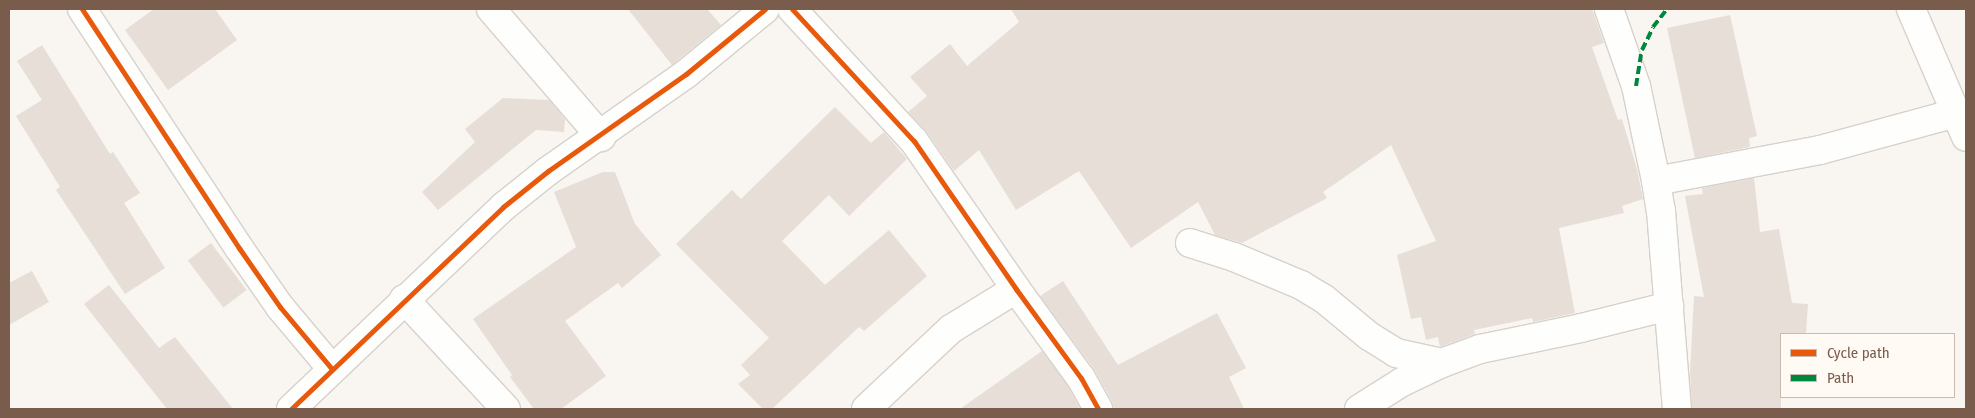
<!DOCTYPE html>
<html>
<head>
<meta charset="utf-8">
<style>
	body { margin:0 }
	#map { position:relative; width:1975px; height:418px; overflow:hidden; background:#f9f5f0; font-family:"Fira Sans Condensed",sans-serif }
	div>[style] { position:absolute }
	.building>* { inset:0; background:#e6ded7; transform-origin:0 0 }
	.roads { filter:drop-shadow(1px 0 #d7d1cb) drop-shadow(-1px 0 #d7d1cb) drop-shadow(0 1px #d7d1cb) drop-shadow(0 -1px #d7d1cb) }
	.minor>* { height:28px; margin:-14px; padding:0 14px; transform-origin:14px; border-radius:14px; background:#fefefd }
	.quiet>* { height:4px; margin-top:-2px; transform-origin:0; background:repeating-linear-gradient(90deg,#00873e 0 8px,transparent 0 12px) }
	.cycleway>* { height:5px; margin:-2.5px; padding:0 2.5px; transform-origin:2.5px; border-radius:2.5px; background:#e8590c }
	span { translate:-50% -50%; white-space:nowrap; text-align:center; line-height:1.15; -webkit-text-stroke:4.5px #fffaf3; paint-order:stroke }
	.frame { position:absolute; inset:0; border:10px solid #7a5c4d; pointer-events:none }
	.legend { position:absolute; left:1780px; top:333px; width:175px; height:65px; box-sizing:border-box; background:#fffaf3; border:1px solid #cabbb1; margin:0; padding:6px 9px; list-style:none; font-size:15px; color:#7a5c4d }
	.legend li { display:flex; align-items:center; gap:10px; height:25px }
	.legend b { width:25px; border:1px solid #cabbb1 }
</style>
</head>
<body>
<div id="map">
	<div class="building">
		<div style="clip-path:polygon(154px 9px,215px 9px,237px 40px,168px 90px,125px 30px)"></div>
		<div style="clip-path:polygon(628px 9px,707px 9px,721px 25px,672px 65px)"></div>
		<div style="clip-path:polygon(1011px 9px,1592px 9px,1604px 43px,1592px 47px,1618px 120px,1622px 119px,1637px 169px,1643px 199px,1622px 206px,1624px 213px,1559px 228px,1575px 313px,1533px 322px,1532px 318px,1474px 330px,1475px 334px,1440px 347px,1438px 337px,1426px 340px,1421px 317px,1411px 319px,1397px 255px,1436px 241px,1391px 145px,1323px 192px,1327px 198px,1242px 243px,1215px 235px,1198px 202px,1131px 248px,1079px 171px,1016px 210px,979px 150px,954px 171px,927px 132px,908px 112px,927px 96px,910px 77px,950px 44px,967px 66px,1019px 22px)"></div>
		<div style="clip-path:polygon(1730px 15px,1757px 136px,1749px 138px,1750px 147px,1695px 158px,1667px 28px)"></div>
		<div style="clip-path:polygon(42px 45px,110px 154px,113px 152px,140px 193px,124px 203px,165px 268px,125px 294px,56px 190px,60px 187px,16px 116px,42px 100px,17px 61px)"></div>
		<div style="clip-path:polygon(503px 98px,549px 100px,565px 119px,564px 132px,536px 130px,438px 210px,422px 192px,475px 142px,465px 129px)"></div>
		<div style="clip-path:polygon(835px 107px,871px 143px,884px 132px,907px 159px,849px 216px,829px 195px,782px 241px,825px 285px,889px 230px,927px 276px,864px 331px,859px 327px,772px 409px,763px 409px,738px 384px,750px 375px,741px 365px,769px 338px,676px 244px,732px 190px,741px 199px)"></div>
		<div style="clip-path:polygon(603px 172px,615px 172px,635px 224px,661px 255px,622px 288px,618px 283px,565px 321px,606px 376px,561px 409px,534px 409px,510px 377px,512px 375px,473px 319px,576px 247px,554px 192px)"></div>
		<div style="clip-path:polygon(1754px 178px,1760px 232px,1779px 229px,1792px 303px,1808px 304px,1806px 334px,1781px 334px,1781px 409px,1692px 409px,1690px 372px,1694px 296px,1704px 297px,1685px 196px,1703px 194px,1702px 188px)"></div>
		<div style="left:211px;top:243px;width:59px;height:29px;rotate:53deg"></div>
		<div style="clip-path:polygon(32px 271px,49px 302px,9px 325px,9px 283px)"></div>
		<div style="clip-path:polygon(1063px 281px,1118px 365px,1217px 313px,1246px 368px,1229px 377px,1244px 409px,1114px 409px,1112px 401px,1094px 369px,1040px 296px)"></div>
		<div style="clip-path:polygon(109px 285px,159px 348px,175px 337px,233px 409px,167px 409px,84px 304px)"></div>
		<div style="clip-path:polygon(1042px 351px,1068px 386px,1080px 409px,960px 409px)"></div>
	</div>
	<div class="roads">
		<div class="minor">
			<div style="left:82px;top:9px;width:286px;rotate:56.7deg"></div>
			<div style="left:239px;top:248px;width:72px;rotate:55.2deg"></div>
			<div style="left:280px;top:307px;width:81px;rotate:50deg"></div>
			<div style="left:491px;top:9px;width:169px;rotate:49.3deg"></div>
			<div style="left:792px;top:9px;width:180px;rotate:47.3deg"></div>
			<div style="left:914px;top:141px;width:180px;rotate:55.4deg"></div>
			<div style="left:1016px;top:289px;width:110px;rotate:53.9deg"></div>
			<div style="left:1081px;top:378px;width:35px;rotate:61deg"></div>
			<div style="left:1609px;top:9px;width:82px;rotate:70.7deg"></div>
			<div style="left:1636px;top:86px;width:97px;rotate:78.1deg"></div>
			<div style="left:1656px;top:181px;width:30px;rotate:81deg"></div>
			<div style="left:1661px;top:211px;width:199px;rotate:85.4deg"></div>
			<div style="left:1911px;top:9px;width:139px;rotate:66.7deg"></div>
			<div style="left:1656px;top:181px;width:167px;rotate:-10.7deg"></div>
			<div style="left:1820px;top:150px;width:141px;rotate:-15.2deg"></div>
			<div style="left:1190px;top:243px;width:46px;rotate:17.7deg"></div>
			<div style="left:1234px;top:257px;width:73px;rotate:22.7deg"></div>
			<div style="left:1301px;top:285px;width:26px;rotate:31deg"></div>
			<div style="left:1323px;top:298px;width:60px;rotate:39.6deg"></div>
			<div style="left:1369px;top:336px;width:32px;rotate:32deg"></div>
			<div style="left:1396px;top:353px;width:47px;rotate:12.3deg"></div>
			<div style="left:404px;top:299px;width:150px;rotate:47.2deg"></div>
			<div style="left:291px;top:409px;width:293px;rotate:-43.6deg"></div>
			<div style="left:503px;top:207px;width:58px;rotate:-38.7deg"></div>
			<div style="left:548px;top:171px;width:169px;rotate:-35.1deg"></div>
			<div style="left:686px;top:74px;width:102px;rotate:-39.4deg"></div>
			<div style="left:866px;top:409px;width:117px;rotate:-43.3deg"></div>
			<div style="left:951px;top:329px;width:76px;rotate:-31.6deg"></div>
			<div style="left:1359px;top:409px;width:51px;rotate:-32.1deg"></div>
			<div style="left:1402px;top:382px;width:44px;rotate:-25.4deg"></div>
			<div style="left:1442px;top:363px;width:40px;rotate:-20.2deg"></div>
			<div style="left:1480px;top:349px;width:103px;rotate:-11.7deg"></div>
			<div style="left:1581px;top:328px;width:91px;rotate:-14deg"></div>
		</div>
	</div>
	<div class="quiet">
		<div style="left:1636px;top:86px;width:36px;rotate:-81deg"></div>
		<div style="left:1642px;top:50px;width:25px;rotate:-64deg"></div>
		<div style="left:1653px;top:27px;width:23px;rotate:-52deg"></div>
	</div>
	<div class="cycleway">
		<div style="left:82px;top:9px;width:286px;rotate:56.7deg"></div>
		<div style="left:239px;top:248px;width:72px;rotate:55.2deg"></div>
		<div style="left:280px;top:307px;width:81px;rotate:50deg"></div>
		<div style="left:792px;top:9px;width:180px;rotate:47.3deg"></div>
		<div style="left:914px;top:141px;width:180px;rotate:55.4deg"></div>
		<div style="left:1016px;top:289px;width:110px;rotate:53.9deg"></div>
		<div style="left:1081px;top:378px;width:35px;rotate:61deg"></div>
		<div style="left:291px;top:409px;width:293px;rotate:-43.6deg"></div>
		<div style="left:503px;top:207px;width:58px;rotate:-38.7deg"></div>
		<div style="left:548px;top:171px;width:169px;rotate:-35.1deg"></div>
		<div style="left:686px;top:74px;width:102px;rotate:-39.4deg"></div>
	</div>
	<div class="frame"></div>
	<ul class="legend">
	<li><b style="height:6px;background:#e8590c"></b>Cycle path</li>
	<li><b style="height:6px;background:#00873e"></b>Path</li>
	</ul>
</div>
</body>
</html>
